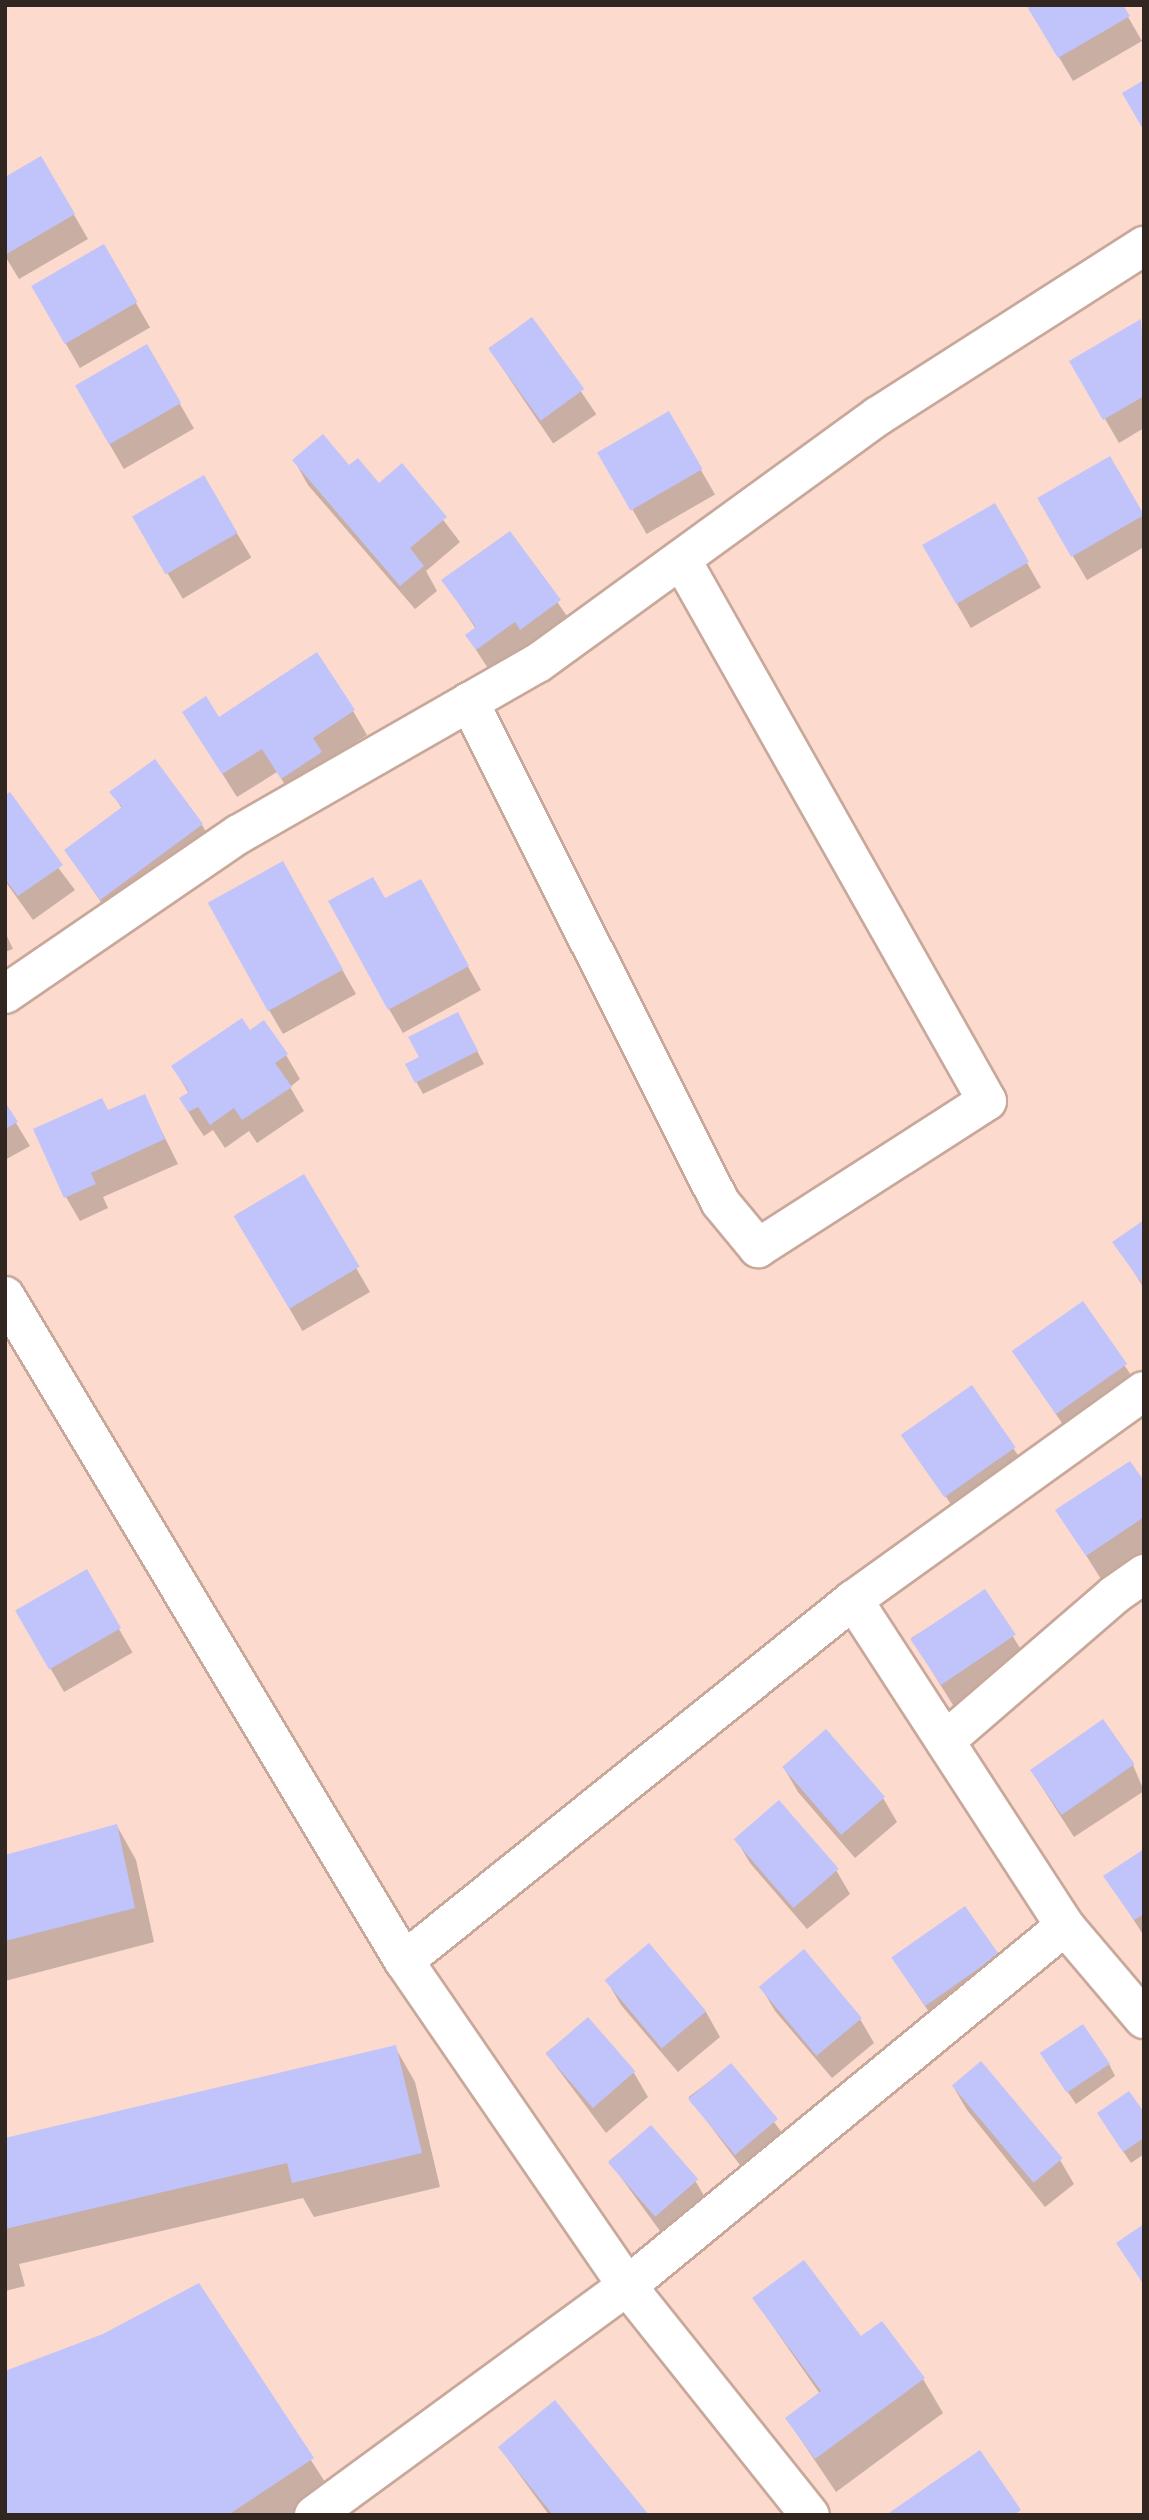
<!DOCTYPE html>
<html>
<head>
<meta charset="utf-8">
<style>
	body { margin:0 }
	#map { position:relative; width:1149px; height:2520px; overflow:hidden; background:#fcdacd; font-family:Roboto,sans-serif }
	div>[style] { position:absolute }
	.shadow>* { inset:0; background:#0003; transform-origin:0 0 }
	.building>* { inset:0; background:#c0c4fb; transform-origin:0 0 }
	.roads { filter:drop-shadow(2px 0 #c8a89b) drop-shadow(-2px 0 #c8a89b) drop-shadow(0 2px #c8a89b) drop-shadow(0 -2px #c8a89b) }
	.minor>* { height:38px; margin:-19px; padding:0 19px; transform-origin:19px; border-radius:19px; background:#fff }
	span { translate:-50% -50%; white-space:nowrap; text-align:center; line-height:1.15; -webkit-text-stroke:5px #fcdacd; paint-order:stroke }
	.frame { position:absolute; inset:0; border:7px solid #322620; pointer-events:none }
</style>
</head>
<body>
<div id="map">
	<div class="shadow">
		<div style="clip-path:polygon(1028px 5px,1121px 5px,1142px 41px,1073px 81px)"></div>
		<div style="clip-path:polygon(41px 158px,88px 239px,19px 279px,5px 256px,5px 179px)"></div>
		<div style="left:103px;top:246px;width:94px;height:81px;rotate:60deg"></div>
		<div style="left:532px;top:319px;width:115px;height:52px;rotate:56deg"></div>
		<div style="clip-path:polygon(1141px 322px,1144px 428px,1119px 443px,1072px 362px)"></div>
		<div style="left:147px;top:347px;width:94px;height:81px;rotate:60deg"></div>
		<div style="left:668px;top:413px;width:94px;height:79px;rotate:60deg"></div>
		<div style="clip-path:polygon(1109px 459px,1144px 519px,1144px 547px,1087px 580px,1039px 499px)"></div>
		<div style="clip-path:polygon(294px 460px,349px 468px,379px 485px,402px 466px,460px 542px,426px 571px,437px 591px,415px 609px,308px 485px)"></div>
		<div style="left:203px;top:477px;width:94px;height:80px;rotate:59deg"></div>
		<div style="left:994px;top:506px;width:94px;height:81px;rotate:60deg"></div>
		<div style="clip-path:polygon(510px 533px,573px 625px,491px 673px,467px 636px,476px 629px,443px 580px)"></div>
		<div style="clip-path:polygon(353px 711px,367px 735px,326px 762px,335px 777px,296px 802px,277px 772px,237px 797px,184px 713px,218px 719px)"></div>
		<div style="clip-path:polygon(112px 792px,202px 825px,216px 849px,115px 923px,66px 850px,122px 809px)"></div>
		<div style="clip-path:polygon(5px 797px,75px 890px,33px 920px,5px 881px)"></div>
		<div style="clip-path:polygon(282px 864px,356px 994px,283px 1034px,269px 1010px)"></div>
		<div style="clip-path:polygon(420px 881px,481px 990px,403px 1033px,389px 1009px,385px 900px)"></div>
		<div style="clip-path:polygon(5px 932px,13px 949px,5px 952px)"></div>
		<div style="clip-path:polygon(464px 1026px,484px 1064px,423px 1094px,407px 1065px)"></div>
		<div style="clip-path:polygon(250px 1032px,286px 1055px,300px 1079px,290px 1087px,304px 1111px,257px 1143px,249px 1131px,225px 1148px,213px 1130px,204px 1136px,195px 1123px,181px 1099px,189px 1094px,173px 1067px)"></div>
		<div style="clip-path:polygon(144px 1096px,178px 1164px,103px 1197px,108px 1208px,80px 1221px,66px 1197px,109px 1112px)"></div>
		<div style="clip-path:polygon(5px 1105px,30px 1146px,5px 1160px)"></div>
		<div style="left:303px;top:1176px;width:134px;height:78px;rotate:60deg"></div>
		<div style="clip-path:polygon(1144px 1222px,1144px 1288px,1115px 1243px)"></div>
		<div style="left:1083px;top:1304px;width:102px;height:84px;rotate:56deg"></div>
		<div style="left:972px;top:1387px;width:102px;height:83px;rotate:56deg"></div>
		<div style="clip-path:polygon(1144px 1484px,1144px 1551px,1101px 1579px,1058px 1511px)"></div>
		<div style="left:86px;top:1572px;width:93px;height:79px;rotate:60deg"></div>
		<div style="left:985px;top:1592px;width:80px;height:87px;rotate:58deg"></div>
		<div style="clip-path:polygon(1103px 1721px,1133px 1765px,1144px 1791px,1074px 1837px,1031px 1770px)"></div>
		<div style="clip-path:polygon(784px 1768px,883px 1798px,897px 1822px,855px 1858px,798px 1792px)"></div>
		<div style="clip-path:polygon(117px 1826px,136px 1860px,154px 1942px,5px 1981px,5px 1857px)"></div>
		<div style="clip-path:polygon(736px 1839px,836px 1870px,850px 1894px,807px 1929px,750px 1863px)"></div>
		<div style="clip-path:polygon(1144px 1851px,1144px 1936px,1106px 1877px)"></div>
		<div style="clip-path:polygon(649px 1946px,706px 2012px,720px 2037px,678px 2072px,621px 2005px,607px 1981px)"></div>
		<div style="clip-path:polygon(997px 1955px,1011px 1979px,941px 2030px,894px 1960px)"></div>
		<div style="clip-path:polygon(761px 1987px,860px 2019px,874px 2043px,832px 2078px,775px 2011px)"></div>
		<div style="clip-path:polygon(588px 2019px,634px 2073px,648px 2097px,606px 2133px,546px 2053px)"></div>
		<div style="clip-path:polygon(395px 2047px,415px 2082px,440px 2187px,314px 2217px,303px 2198px,19px 2264px,25px 2286px,5px 2291px,5px 2139px)"></div>
		<div style="clip-path:polygon(1109px 2064px,1115px 2076px,1076px 2104px,1050px 2066px)"></div>
		<div style="left:731px;top:2065px;width:99px;height:53px;rotate:53deg"></div>
		<div style="clip-path:polygon(953px 2086px,1060px 2160px,1074px 2184px,1045px 2207px,967px 2110px)"></div>
		<div style="clip-path:polygon(1144px 2115px,1144px 2154px,1131px 2163px,1106px 2126px)"></div>
		<div style="clip-path:polygon(651px 2127px,696px 2182px,710px 2206px,668px 2242px,609px 2161px)"></div>
		<div style="clip-path:polygon(199px 2286px,332px 2493px,299px 2515px,5px 2515px)"></div>
		<div style="clip-path:polygon(754px 2299px,861px 2339px,923px 2379px,943px 2413px,836px 2492px,787px 2419px,820px 2394px)"></div>
		<div style="clip-path:polygon(500px 2448px,647px 2515px,549px 2515px)"></div>
	</div>
	<div class="building">
		<div style="clip-path:polygon(1026px 5px,1123px 5px,1130px 16px,1058px 58px)"></div>
		<div style="clip-path:polygon(1144px 80px,1144px 131px,1122px 93px)"></div>
		<div style="clip-path:polygon(41px 156px,75px 214px,5px 255px,5px 177px)"></div>
		<div style="left:104px;top:244px;width:67px;height:84px;rotate:60deg"></div>
		<div style="left:532px;top:317px;width:89px;height:54px;rotate:54deg"></div>
		<div style="clip-path:polygon(1141px 319px,1144px 396px,1103px 420px,1069px 361px)"></div>
		<div style="left:147px;top:344px;width:68px;height:83px;rotate:60deg"></div>
		<div style="left:669px;top:411px;width:67px;height:83px;rotate:60deg"></div>
		<div style="clip-path:polygon(323px 434px,349px 465px,358px 458px,379px 483px,402px 463px,447px 517px,410px 548px,424px 566px,400px 586px,292px 460px)"></div>
		<div style="left:1110px;top:456px;width:68px;height:84px;rotate:60deg"></div>
		<div style="left:204px;top:475px;width:67px;height:83px;rotate:60deg"></div>
		<div style="left:995px;top:503px;width:68px;height:84px;rotate:60deg"></div>
		<div style="clip-path:polygon(510px 531px,561px 600px,520px 630px,515px 622px,476px 650px,465px 635px,476px 627px,441px 580px)"></div>
		<div style="clip-path:polygon(317px 652px,355px 710px,313px 738px,322px 752px,281px 779px,262px 749px,222px 774px,182px 712px,206px 696px,219px 717px)"></div>
		<div style="clip-path:polygon(155px 759px,203px 824px,100px 900px,64px 850px,122px 807px,109px 792px)"></div>
		<div style="clip-path:polygon(10px 792px,63px 865px,18px 896px,5px 879px,5px 795px)"></div>
		<div style="left:283px;top:861px;width:124px;height:86px;rotate:61deg"></div>
		<div style="clip-path:polygon(373px 877px,385px 898px,421px 879px,469px 966px,388px 1010px,328px 901px)"></div>
		<div style="clip-path:polygon(458px 1012px,478px 1051px,415px 1083px,405px 1064px,419px 1057px,408px 1037px)"></div>
		<div style="clip-path:polygon(242px 1018px,250px 1030px,264px 1020px,288px 1054px,275px 1063px,292px 1087px,242px 1120px,234px 1108px,210px 1125px,198px 1107px,188px 1112px,179px 1098px,189px 1092px,171px 1066px)"></div>
		<div style="clip-path:polygon(145px 1094px,165px 1139px,91px 1173px,96px 1184px,64px 1198px,33px 1129px,102px 1098px,108px 1110px)"></div>
		<div style="clip-path:polygon(5px 1102px,18px 1122px,5px 1129px)"></div>
		<div style="left:304px;top:1174px;width:108px;height:82px;rotate:59deg"></div>
		<div style="clip-path:polygon(1144px 1220px,1144px 1286px,1112px 1242px)"></div>
		<div style="left:1083px;top:1301px;width:77px;height:87px;rotate:55deg"></div>
		<div style="left:972px;top:1385px;width:76px;height:87px;rotate:55deg"></div>
		<div style="clip-path:polygon(1130px 1461px,1144px 1481px,1144px 1517px,1086px 1556px,1055px 1510px)"></div>
		<div style="left:87px;top:1569px;width:68px;height:83px;rotate:60deg"></div>
		<div style="left:985px;top:1589px;width:55px;height:90px;rotate:56deg"></div>
		<div style="left:1103px;top:1719px;width:55px;height:89px;rotate:55deg"></div>
		<div style="left:826px;top:1729px;width:90px;height:58px;rotate:49deg"></div>
		<div style="left:779px;top:1800px;width:91px;height:60px;rotate:49deg"></div>
		<div style="clip-path:polygon(117px 1824px,135px 1908px,5px 1941px,5px 1855px)"></div>
		<div style="clip-path:polygon(1144px 1849px,1144px 1914px,1134px 1920px,1103px 1876px)"></div>
		<div style="left:965px;top:1906px;width:59px;height:90px;rotate:55deg"></div>
		<div style="left:649px;top:1943px;width:89px;height:58px;rotate:50deg"></div>
		<div style="left:804px;top:1949px;width:90px;height:59px;rotate:50deg"></div>
		<div style="left:588px;top:2017px;width:72px;height:56px;rotate:49deg"></div>
		<div style="left:1083px;top:2024px;width:48px;height:52px;rotate:56deg"></div>
		<div style="clip-path:polygon(396px 2045px,422px 2153px,292px 2183px,287px 2163px,5px 2229px,5px 2138px)"></div>
		<div style="left:981px;top:2061px;width:127px;height:38px;rotate:50deg"></div>
		<div style="left:731px;top:2063px;width:73px;height:56px;rotate:50deg"></div>
		<div style="clip-path:polygon(1129px 2091px,1144px 2112px,1144px 2138px,1123px 2152px,1097px 2113px)"></div>
		<div style="left:651px;top:2125px;width:72px;height:57px;rotate:49deg"></div>
		<div style="clip-path:polygon(1144px 2224px,1144px 2285px,1116px 2243px)"></div>
		<div style="clip-path:polygon(804px 2260px,861px 2336px,882px 2321px,925px 2378px,815px 2459px,785px 2418px,821px 2391px,752px 2298px)"></div>
		<div style="clip-path:polygon(199px 2283px,314px 2458px,228px 2515px,5px 2515px,5px 2371px,103px 2334px)"></div>
		<div style="clip-path:polygon(555px 2400px,649px 2515px,553px 2515px,498px 2447px)"></div>
		<div style="clip-path:polygon(980px 2450px,1021px 2510px,1014px 2515px,886px 2515px)"></div>
	</div>
	<div class="roads">
		<div class="minor">
			<div style="left:469px;top:702px;width:559px;rotate:63.34deg"></div>
			<div style="left:720px;top:1202px;width:60px;rotate:50.4deg"></div>
			<div style="left:758px;top:1248px;width:272px;rotate:-32.7deg"></div>
			<div style="left:987px;top:1101px;width:622px;rotate:-119.45deg"></div>
			<div style="left:5px;top:994px;width:283px;rotate:-34.4deg"></div>
			<div style="left:239px;top:834px;width:344px;rotate:-29.8deg"></div>
			<div style="left:538px;top:663px;width:420px;rotate:-36deg"></div>
			<div style="left:878px;top:416px;width:316px;rotate:-32.6deg"></div>
			<div style="left:5px;top:1296px;width:776px;rotate:59.04deg"></div>
			<div style="left:404px;top:1961px;width:394px;rotate:55.5deg"></div>
			<div style="left:627px;top:2286px;width:293px;rotate:51.4deg"></div>
			<div style="left:945px;top:1741px;width:223px;rotate:-40.8deg"></div>
			<div style="left:1114px;top:1595px;width:37px;rotate:-35deg"></div>
			<div style="left:1065px;top:1926px;width:122px;rotate:49.7deg"></div>
			<div style="left:404px;top:1961px;width:576px;rotate:-38.8deg"></div>
			<div style="left:853px;top:1600px;width:358px;rotate:-35.7deg"></div>
			<div style="left:314px;top:2515px;width:388px;rotate:-36.2deg"></div>
			<div style="left:627px;top:2286px;width:567px;rotate:-39.42deg"></div>
			<div style="left:1065px;top:1926px;width:389px;rotate:-123deg"></div>
		</div>
	</div>
	<div class="frame"></div>
</div>
</body>
</html>
